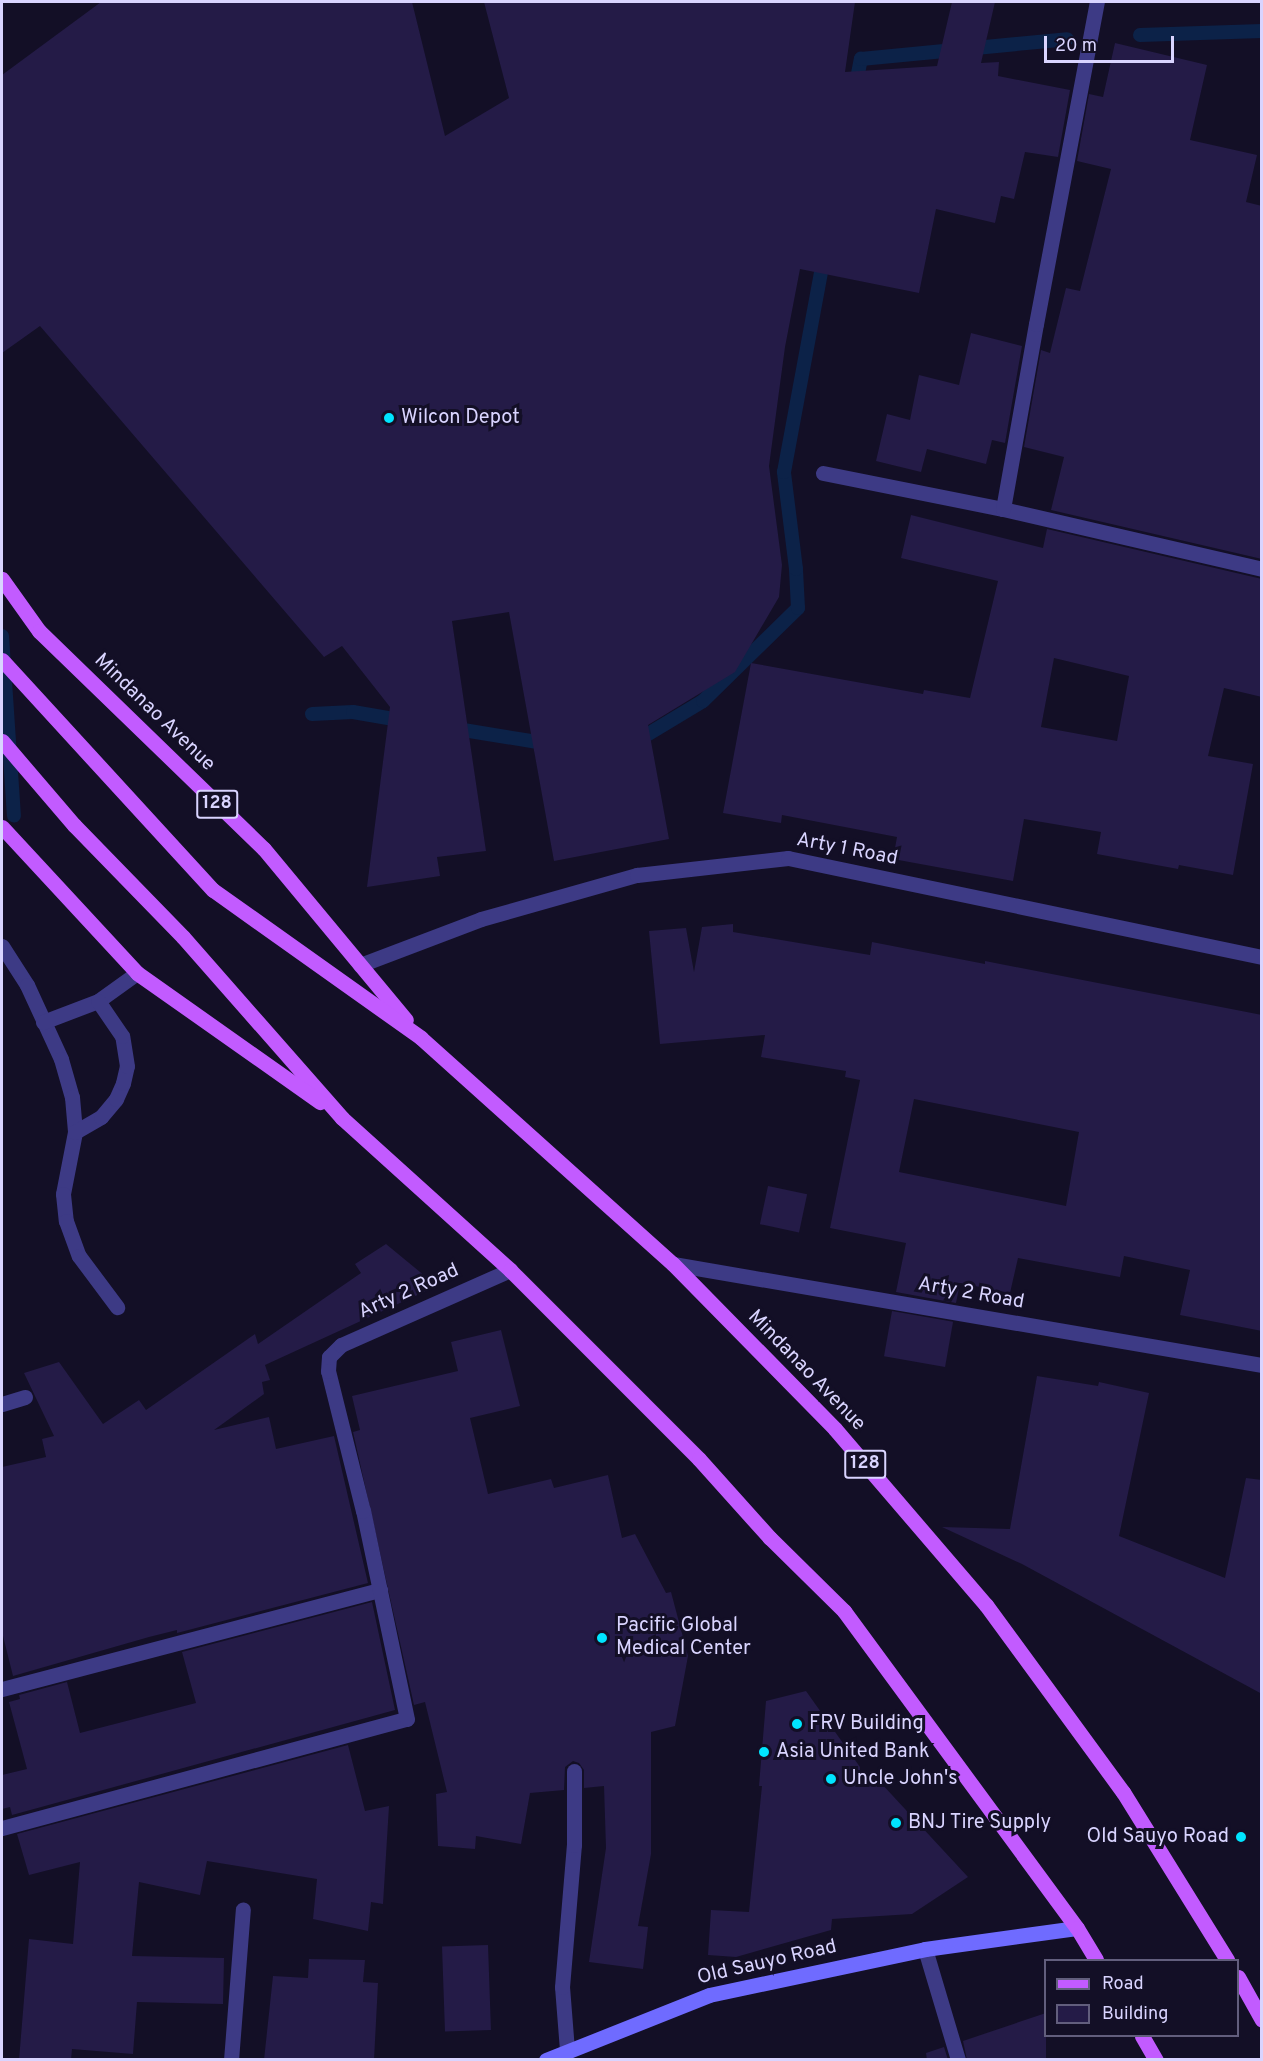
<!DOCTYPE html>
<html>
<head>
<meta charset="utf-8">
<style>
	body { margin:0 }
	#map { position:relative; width:1263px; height:2061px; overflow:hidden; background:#130f26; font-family:Overpass,sans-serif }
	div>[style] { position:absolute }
	.stream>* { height:14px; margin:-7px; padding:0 7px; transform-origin:7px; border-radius:7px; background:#0c2248 }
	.building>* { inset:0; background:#241b47; transform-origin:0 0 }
	.lane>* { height:15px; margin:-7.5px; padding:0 7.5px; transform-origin:7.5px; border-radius:7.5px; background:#3d3a85 }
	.street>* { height:15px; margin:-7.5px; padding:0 7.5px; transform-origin:7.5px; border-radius:7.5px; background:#3d3a85 }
	.secondary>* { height:15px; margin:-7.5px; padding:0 7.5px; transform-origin:7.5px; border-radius:7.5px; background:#6f6bff }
	.primary>* { height:15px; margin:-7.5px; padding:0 7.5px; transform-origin:7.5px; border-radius:7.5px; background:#c25bff }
	.dots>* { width:16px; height:16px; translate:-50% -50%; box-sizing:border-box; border:3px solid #130f26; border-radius:50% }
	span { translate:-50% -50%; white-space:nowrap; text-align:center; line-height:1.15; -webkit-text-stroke:6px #130f26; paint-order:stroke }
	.shield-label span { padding:2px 4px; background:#130f26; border:2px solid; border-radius:4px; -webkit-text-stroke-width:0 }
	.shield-label { font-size:18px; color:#d9d4ff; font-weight:700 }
	.poi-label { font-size:20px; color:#d9d4ff }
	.left { translate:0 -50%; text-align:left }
	.right { translate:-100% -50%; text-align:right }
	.street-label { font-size:20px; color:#d9d4ff }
	.frame { position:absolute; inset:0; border:3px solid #d9d4ff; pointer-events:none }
	.legend { position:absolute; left:1044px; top:1959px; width:195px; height:78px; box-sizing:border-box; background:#130f26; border:2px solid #625e7d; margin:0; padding:8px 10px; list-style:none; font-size:18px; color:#d9d4ff }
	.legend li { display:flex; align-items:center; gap:12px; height:30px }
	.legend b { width:30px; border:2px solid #625e7d }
	.scale { position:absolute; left:1044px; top:36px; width:130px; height:27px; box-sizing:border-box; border:3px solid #d9d4ff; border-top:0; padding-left:8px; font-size:18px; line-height:21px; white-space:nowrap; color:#d9d4ff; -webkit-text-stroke:4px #130f26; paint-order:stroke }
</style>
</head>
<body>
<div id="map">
	<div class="stream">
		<div style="left:1140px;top:35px;width:122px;rotate:-1.9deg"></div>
		<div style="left:855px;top:89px;width:31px;rotate:-79deg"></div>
		<div style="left:861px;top:59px;width:207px;rotate:-5.5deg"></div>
		<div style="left:2px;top:636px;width:180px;rotate:86.2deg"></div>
		<div style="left:312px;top:714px;width:41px;rotate:-2.8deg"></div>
		<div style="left:353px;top:712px;width:53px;rotate:9.8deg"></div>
		<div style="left:451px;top:728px;width:100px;rotate:9.2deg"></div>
		<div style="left:635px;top:742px;width:79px;rotate:-31.1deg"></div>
		<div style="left:703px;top:701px;width:133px;rotate:-44.4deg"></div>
		<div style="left:798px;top:608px;width:39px;rotate:-93deg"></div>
		<div style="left:796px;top:569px;width:98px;rotate:-97.1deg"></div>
		<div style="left:784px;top:472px;width:220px;rotate:-79.5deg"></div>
	</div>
	<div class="building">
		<div style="clip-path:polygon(101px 2px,412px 2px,445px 136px,509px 98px,484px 2px,855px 2px,845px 72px,937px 66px,952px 2px,995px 2px,981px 63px,999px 62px,998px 76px,1070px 90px,1058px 157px,1025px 152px,1014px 199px,1001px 196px,995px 223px,936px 209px,919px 293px,800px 269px,785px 347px,769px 466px,782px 565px,779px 597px,735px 672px,648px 725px,669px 839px,554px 861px,509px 612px,452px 621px,486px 851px,437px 857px,440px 876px,367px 887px,390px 707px,342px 646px,324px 657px,40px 326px,2px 353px,2px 75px)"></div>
		<div style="clip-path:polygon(1115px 43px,1207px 65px,1190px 140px,1257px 155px,1246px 202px,1262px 206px,1262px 559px,1051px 510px,1064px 457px,1024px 447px,1041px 350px,1050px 353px,1066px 288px,1080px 291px,1111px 169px,1077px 161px,1089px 94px,1103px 97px)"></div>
		<div style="clip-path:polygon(971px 333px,1022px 346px,1005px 443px,992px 440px,986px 464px,927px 449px,921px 472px,876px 461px,887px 414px,910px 420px,919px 375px,959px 385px)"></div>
		<div style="clip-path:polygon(evenodd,911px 515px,1043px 548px,1047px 529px,1262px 579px,1262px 697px,1224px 688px,1208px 756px,1253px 764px,1233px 875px,1179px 865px,1178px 869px,1097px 854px,1101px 832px,1024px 819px,1013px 881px,893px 859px,897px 837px,782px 815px,781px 823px,723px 813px,751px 663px,923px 694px,924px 690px,970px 698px,998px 581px,901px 558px,911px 515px,1054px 658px,1129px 676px,1117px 741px,1041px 727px,1054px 658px)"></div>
		<div style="clip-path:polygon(evenodd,733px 924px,733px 932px,870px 955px,872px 942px,985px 964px,985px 961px,1262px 1015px,1262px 1331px,1180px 1315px,1190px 1270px,1124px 1256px,1120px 1277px,1018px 1258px,1010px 1293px,960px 1283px,956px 1303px,896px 1292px,906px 1243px,830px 1228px,860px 1080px,845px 1077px,846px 1071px,761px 1057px,765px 1035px,660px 1044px,649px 931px,686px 928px,694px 972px,702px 927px,733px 924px,914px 1099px,1079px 1132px,1066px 1206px,899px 1172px,914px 1099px)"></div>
		<div style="left:768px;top:1186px;width:40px;height:39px;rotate:12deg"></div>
		<div style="clip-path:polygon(386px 1244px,437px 1286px,265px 1365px,270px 1380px,262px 1382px,264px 1394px,214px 1430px,269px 1417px,276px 1449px,334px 1436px,368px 1583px,177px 1633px,177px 1630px,149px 1637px,13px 1676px,2px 1632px,2px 1467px,46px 1457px,42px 1439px,54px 1436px,24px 1373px,59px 1362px,103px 1424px,139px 1400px,146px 1410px,255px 1334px,258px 1344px,361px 1273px,355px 1264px)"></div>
		<div style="left:892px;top:1311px;width:62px;height:46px;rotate:10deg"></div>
		<div style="clip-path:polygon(501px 1330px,520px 1406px,470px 1418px,488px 1494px,551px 1479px,554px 1488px,608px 1475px,622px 1538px,635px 1534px,666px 1593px,671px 1592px,688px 1656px,675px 1726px,651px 1732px,651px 1854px,638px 1926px,648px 1927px,643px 1969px,589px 1962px,606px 1848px,604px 1786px,584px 1788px,584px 1770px,579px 1763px,573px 1761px,565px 1767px,564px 1790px,530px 1793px,521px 1844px,476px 1836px,475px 1849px,438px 1846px,436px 1794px,447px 1792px,425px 1702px,414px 1705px,353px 1432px,360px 1430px,352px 1396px,458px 1371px,451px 1342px)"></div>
		<div style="clip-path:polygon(1037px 1376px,1098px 1386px,1099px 1382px,1149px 1393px,1119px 1536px,1225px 1578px,1246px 1478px,1262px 1480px,1262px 1694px,1022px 1564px,942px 1527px,1010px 1529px)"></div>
		<div style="clip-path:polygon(372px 1602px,395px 1710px,12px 1815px,10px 1807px,2px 1809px,2px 1775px,27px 1769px,9px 1702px,20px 1699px,19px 1695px,67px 1682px,80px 1733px,196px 1703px,182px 1652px)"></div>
		<div style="clip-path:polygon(806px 1691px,860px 1767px,860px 1782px,880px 1782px,968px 1877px,912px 1914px,832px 1919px,831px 1930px,736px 1957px,708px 1955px,711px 1910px,749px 1912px,762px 1786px,759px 1786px,766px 1701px)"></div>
		<div style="clip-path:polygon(348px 1745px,365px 1811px,389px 1806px,383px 1904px,371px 1902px,368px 1931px,313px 1919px,317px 1879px,207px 1861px,200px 1895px,139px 1882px,132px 1956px,224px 1958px,223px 2004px,137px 2002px,133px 2054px,72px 2049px,71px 2060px,19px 2060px,29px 1939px,73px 1944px,80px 1862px,29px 1875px,17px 1834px)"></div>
		<div style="left:488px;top:1945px;width:85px;height:46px;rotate:88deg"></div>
		<div style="clip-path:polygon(309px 1959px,365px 1960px,363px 1982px,378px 1983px,374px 2060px,264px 2060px,273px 1976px,308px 1978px)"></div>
		<div style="clip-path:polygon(1046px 2013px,1046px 2060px,967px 2060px,963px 2041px)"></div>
		<div style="clip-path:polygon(944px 2047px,948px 2060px,927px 2060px,926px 2053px)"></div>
	</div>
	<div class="lane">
		<div style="left:823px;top:473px;width:184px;rotate:11.3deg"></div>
		<div style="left:1003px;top:509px;width:266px;rotate:13deg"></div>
		<div style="left:1003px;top:509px;width:188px;rotate:-79.9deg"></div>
		<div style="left:2px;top:946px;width:46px;rotate:57.3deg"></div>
		<div style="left:27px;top:985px;width:81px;rotate:65.3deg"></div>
		<div style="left:61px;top:1059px;width:40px;rotate:74deg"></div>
		<div style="left:72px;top:1097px;width:35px;rotate:85deg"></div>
		<div style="left:75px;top:1132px;width:63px;rotate:101deg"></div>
		<div style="left:63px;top:1194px;width:27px;rotate:84deg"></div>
		<div style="left:66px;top:1221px;width:37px;rotate:70deg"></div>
		<div style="left:79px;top:1256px;width:64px;rotate:53.3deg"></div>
		<div style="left:43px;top:1022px;width:59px;rotate:-20.9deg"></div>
		<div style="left:98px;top:1001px;width:48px;rotate:-35.7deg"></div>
		<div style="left:75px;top:1132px;width:30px;rotate:-30deg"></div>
		<div style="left:101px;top:1117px;width:23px;rotate:-50deg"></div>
		<div style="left:116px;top:1099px;width:17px;rotate:-66deg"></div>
		<div style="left:123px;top:1083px;width:17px;rotate:-77deg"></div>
		<div style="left:127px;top:1066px;width:30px;rotate:-99deg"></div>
		<div style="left:122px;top:1036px;width:42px;rotate:-124.4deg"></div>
		<div style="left:567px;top:2050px;width:63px;rotate:-94.5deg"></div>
		<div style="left:562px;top:1987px;width:143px;rotate:-85.2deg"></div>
		<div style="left:574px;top:1845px;width:74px;rotate:-90deg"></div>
		<div style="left:231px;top:2060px;width:151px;rotate:-85.5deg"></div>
	</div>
	<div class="street">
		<div style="left:1036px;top:324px;width:328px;rotate:-79.3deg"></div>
		<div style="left:360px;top:965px;width:129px;rotate:-20.8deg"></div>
		<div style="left:481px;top:919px;width:162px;rotate:-15.8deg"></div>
		<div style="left:637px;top:875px;width:152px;rotate:-6.4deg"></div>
		<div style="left:788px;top:858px;width:484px;rotate:11.8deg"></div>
		<div style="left:673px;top:1264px;width:598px;rotate:9.73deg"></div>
		<div style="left:2px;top:1404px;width:24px;rotate:-17deg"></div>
		<div style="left:2px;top:1689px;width:391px;rotate:-14.7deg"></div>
		<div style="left:2px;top:1828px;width:419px;rotate:-15.1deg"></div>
		<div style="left:407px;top:1719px;width:213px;rotate:-101.9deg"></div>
		<div style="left:363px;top:1511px;width:144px;rotate:-104deg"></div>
		<div style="left:328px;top:1371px;width:14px;rotate:-86deg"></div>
		<div style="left:329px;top:1357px;width:17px;rotate:-45deg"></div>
		<div style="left:341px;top:1345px;width:185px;rotate:-23.9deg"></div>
		<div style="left:925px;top:1949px;width:116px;rotate:73.4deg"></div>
	</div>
	<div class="secondary">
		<div style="left:546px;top:2060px;width:175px;rotate:-21.7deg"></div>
		<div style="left:709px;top:1995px;width:221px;rotate:-12deg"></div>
		<div style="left:925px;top:1949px;width:153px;rotate:-7.9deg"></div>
	</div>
	<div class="primary">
		<div style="left:2px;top:579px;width:64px;rotate:54.6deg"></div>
		<div style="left:39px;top:631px;width:313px;rotate:44.1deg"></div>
		<div style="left:264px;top:849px;width:222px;rotate:50.3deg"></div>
		<div style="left:2px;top:660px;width:312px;rotate:47.5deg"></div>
		<div style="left:213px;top:890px;width:255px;rotate:35.4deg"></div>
		<div style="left:421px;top:1038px;width:338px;rotate:41.9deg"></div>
		<div style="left:673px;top:1264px;width:231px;rotate:45.5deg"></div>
		<div style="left:835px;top:1429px;width:232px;rotate:49.4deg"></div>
		<div style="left:986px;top:1605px;width:232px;rotate:53.8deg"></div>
		<div style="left:1123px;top:1792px;width:198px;rotate:58.2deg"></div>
		<div style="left:2px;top:741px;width:111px;rotate:49.4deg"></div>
		<div style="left:74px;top:825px;width:156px;rotate:45.8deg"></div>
		<div style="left:183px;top:937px;width:241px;rotate:48.7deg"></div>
		<div style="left:342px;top:1118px;width:227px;rotate:42.1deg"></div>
		<div style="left:510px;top:1270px;width:267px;rotate:45deg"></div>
		<div style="left:699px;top:1459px;width:106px;rotate:48.1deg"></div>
		<div style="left:770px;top:1538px;width:104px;rotate:44.6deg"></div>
		<div style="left:844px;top:1611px;width:393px;rotate:53.7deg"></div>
		<div style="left:1077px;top:1928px;width:37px;rotate:59deg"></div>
		<div style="left:2px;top:827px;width:199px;rotate:47.2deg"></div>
		<div style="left:137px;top:973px;width:224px;rotate:35.2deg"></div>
		<div style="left:1238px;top:1977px;width:49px;rotate:60.8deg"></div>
		<div style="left:1142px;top:2036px;width:28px;rotate:60deg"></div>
	</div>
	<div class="dots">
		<div style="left:389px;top:418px;background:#00e5ff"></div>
		<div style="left:602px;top:1638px;background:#00e5ff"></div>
		<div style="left:797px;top:1724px;background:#00e5ff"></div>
		<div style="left:764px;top:1752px;background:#00e5ff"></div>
		<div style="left:831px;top:1779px;background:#00e5ff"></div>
		<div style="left:896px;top:1823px;background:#00e5ff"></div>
		<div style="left:1241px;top:1837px;background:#00e5ff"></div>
	</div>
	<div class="shield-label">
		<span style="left:217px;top:804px">128</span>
		<span style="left:865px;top:1464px">128</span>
	</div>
	<div class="poi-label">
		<span class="left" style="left:401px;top:418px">Wilcon Depot</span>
		<span class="left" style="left:616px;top:1638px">Pacific Global<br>Medical Center</span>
		<span class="left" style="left:809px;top:1724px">FRV Building</span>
		<span class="left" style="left:776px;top:1752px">Asia United Bank</span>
		<span class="left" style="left:843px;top:1779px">Uncle John's</span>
		<span class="left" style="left:908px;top:1823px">BNJ Tire Supply</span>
		<span class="right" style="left:1229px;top:1837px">Old Sauyo Road</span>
	</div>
	<div class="street-label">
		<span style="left:154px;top:713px;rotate:44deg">Mindanao Avenue</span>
		<span style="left:847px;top:850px;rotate:11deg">Arty 1 Road</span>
		<span style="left:409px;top:1292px;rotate:-24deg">Arty 2 Road</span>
		<span style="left:971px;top:1294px;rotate:10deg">Arty 2 Road</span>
		<span style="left:806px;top:1371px;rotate:46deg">Mindanao Avenue</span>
		<span style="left:767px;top:1963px;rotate:-13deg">Old Sauyo Road</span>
	</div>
	<div class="frame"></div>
	<ul class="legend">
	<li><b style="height:8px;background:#c25bff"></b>Road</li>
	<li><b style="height:16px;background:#241b47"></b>Building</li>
	</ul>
	<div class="scale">20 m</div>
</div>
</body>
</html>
